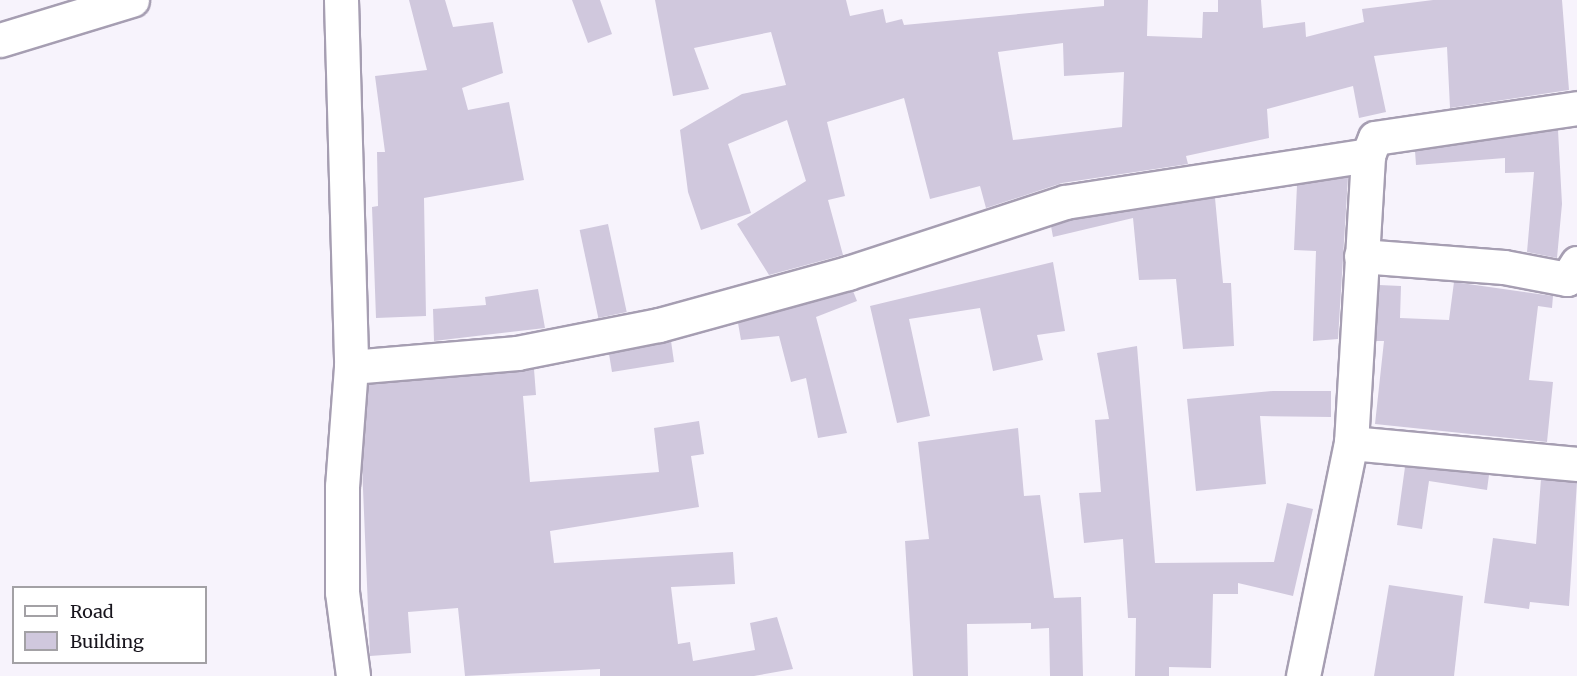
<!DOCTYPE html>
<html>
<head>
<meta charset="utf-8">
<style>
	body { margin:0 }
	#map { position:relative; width:1577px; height:676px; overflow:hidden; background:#f7f3fc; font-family:Merriweather,serif }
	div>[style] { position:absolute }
	.building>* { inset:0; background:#d0c8dd; transform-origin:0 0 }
	.roads { filter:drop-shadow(2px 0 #a69eb2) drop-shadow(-2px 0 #a69eb2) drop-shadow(0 2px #a69eb2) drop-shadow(0 -2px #a69eb2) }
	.street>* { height:33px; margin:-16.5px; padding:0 16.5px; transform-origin:16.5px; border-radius:16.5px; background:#fff }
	span { translate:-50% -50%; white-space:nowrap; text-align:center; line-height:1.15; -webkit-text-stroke:6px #fff; paint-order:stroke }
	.legend { position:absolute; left:12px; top:586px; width:195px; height:78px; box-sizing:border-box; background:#fff; border:2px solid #a3a1a5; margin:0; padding:8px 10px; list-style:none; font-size:18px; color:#18151d }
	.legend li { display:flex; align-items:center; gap:12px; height:30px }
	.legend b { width:30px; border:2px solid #a3a1a5 }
</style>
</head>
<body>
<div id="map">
	<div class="building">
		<div style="clip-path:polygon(409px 0,445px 0,453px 27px,493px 22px,503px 73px,462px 88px,468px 110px,509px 102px,524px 180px,424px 198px,426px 316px,376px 318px,372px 207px,378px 206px,377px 152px,385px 152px,375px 76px,427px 70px)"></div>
		<div style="clip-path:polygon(572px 0,600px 0,612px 34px,588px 43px)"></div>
		<div style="clip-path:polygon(evenodd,655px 0,846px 0,850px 16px,883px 9px,886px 23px,902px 19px,904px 25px,1104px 6px,1104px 0,1148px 0,1147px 36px,1202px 38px,1203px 12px,1218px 12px,1218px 0,1261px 0,1263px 28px,1305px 22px,1306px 37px,1364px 22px,1362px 9px,1433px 0,1562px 0,1569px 90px,1450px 108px,1447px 47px,1374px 56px,1386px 112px,1359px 118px,1353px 86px,1267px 109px,1269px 138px,1186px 156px,1188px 164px,1062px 183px,986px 208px,980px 186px,930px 199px,904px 98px,827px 122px,845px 196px,828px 200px,843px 255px,769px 275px,737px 224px,806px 181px,787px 120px,728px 144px,751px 213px,701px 230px,688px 192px,680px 130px,742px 94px,786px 85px,771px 32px,694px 48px,709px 89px,673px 96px,655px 0,1063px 43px,1064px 76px,1124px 72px,1122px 127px,1013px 140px,998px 52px,1063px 43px)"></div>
		<div style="clip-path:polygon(1558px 130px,1562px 204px,1557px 258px,1527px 252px,1534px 172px,1505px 173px,1505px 158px,1416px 165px,1415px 151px)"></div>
		<div style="clip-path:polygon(1348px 177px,1338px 339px,1313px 341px,1316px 251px,1294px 250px,1297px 185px)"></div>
		<div style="clip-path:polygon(1215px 198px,1223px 283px,1231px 283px,1234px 346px,1183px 349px,1176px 279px,1139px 280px,1133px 218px,1053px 237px,1051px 226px,1069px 220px)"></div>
		<div style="left:608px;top:224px;width:90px;height:29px;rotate:78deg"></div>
		<div style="clip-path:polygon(1053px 262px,1065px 331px,1037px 335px,1043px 360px,993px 371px,980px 308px,909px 319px,930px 416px,897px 423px,870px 306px)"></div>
		<div style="clip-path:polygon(1454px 282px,1553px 296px,1552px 308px,1538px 306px,1529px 380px,1553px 382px,1547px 442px,1375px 424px,1384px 341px,1376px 341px,1379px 285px,1401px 286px,1400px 318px,1449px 320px)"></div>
		<div style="clip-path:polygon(538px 289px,545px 328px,434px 341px,433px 309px,486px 305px,485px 297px)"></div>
		<div style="clip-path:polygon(853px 291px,857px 301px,816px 317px,847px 433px,818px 438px,806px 378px,791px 382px,779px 336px,741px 340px,738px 323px)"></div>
		<div style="clip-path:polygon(671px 341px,674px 362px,612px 372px,609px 354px)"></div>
		<div style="clip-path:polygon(1137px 346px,1155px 563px,1274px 562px,1287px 503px,1313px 509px,1293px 596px,1238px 583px,1238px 594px,1213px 594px,1211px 668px,1169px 667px,1169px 676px,1135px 676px,1136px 618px,1128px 618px,1123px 539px,1084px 543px,1079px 493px,1101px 492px,1095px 420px,1109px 419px,1097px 353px)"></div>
		<div style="clip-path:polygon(534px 369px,536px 395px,523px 396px,530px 482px,659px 472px,654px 428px,699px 421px,704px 454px,691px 456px,699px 507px,550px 531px,554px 563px,733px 552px,735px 584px,671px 587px,678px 644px,690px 642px,693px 661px,755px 650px,750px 623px,777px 617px,793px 669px,754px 676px,600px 676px,600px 669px,465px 676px,458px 608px,408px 612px,411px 653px,370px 656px,362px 465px,368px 384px)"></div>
		<div style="clip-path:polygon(1273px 391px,1331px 391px,1331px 417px,1260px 416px,1266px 484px,1196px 491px,1187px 399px)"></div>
		<div style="clip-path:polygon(1018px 428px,1024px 496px,1040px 495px,1054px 598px,1081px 597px,1083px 676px,1050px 676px,1049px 628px,1031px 629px,1031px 623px,967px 624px,968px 676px,913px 676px,905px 541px,929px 539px,918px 442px)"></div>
		<div style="clip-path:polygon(1405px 467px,1489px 475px,1487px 490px,1429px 481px,1422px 529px,1397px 525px)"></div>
		<div style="clip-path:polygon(1541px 479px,1577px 482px,1569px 606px,1530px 602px,1529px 609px,1484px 603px,1493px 538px,1536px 544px)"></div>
		<div style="clip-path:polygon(1389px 585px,1463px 596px,1454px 676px,1374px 676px)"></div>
	</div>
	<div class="roads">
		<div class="street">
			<div style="left:341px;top:0;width:367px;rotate:88.4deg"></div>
			<div style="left:351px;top:367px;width:119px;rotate:94.3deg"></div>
			<div style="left:342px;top:486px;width:106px;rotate:90deg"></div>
			<div style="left:342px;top:592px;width:85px;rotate:82.5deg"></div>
			<div style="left:0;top:40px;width:138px;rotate:-16.9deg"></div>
			<div style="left:1361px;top:256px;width:143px;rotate:4.4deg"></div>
			<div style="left:1504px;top:267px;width:64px;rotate:10.8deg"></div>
			<div style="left:1567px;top:279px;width:19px;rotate:-58deg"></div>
			<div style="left:351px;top:367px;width:167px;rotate:-4.8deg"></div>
			<div style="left:517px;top:353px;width:145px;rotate:-11.2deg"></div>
			<div style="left:659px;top:325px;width:196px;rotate:-15.4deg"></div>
			<div style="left:848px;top:273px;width:228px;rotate:-18.1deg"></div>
			<div style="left:1065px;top:202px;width:307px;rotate:-8.8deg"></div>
			<div style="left:1351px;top:443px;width:227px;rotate:5.3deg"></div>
			<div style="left:1303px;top:676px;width:238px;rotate:-78.4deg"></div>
			<div style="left:1351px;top:443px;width:289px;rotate:-86.6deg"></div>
			<div style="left:1368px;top:155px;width:18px;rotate:-68deg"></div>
			<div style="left:1375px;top:138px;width:204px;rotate:-8.4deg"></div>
		</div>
	</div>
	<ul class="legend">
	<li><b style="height:8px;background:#fff"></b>Road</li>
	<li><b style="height:16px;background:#d0c8dd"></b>Building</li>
	</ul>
</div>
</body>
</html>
